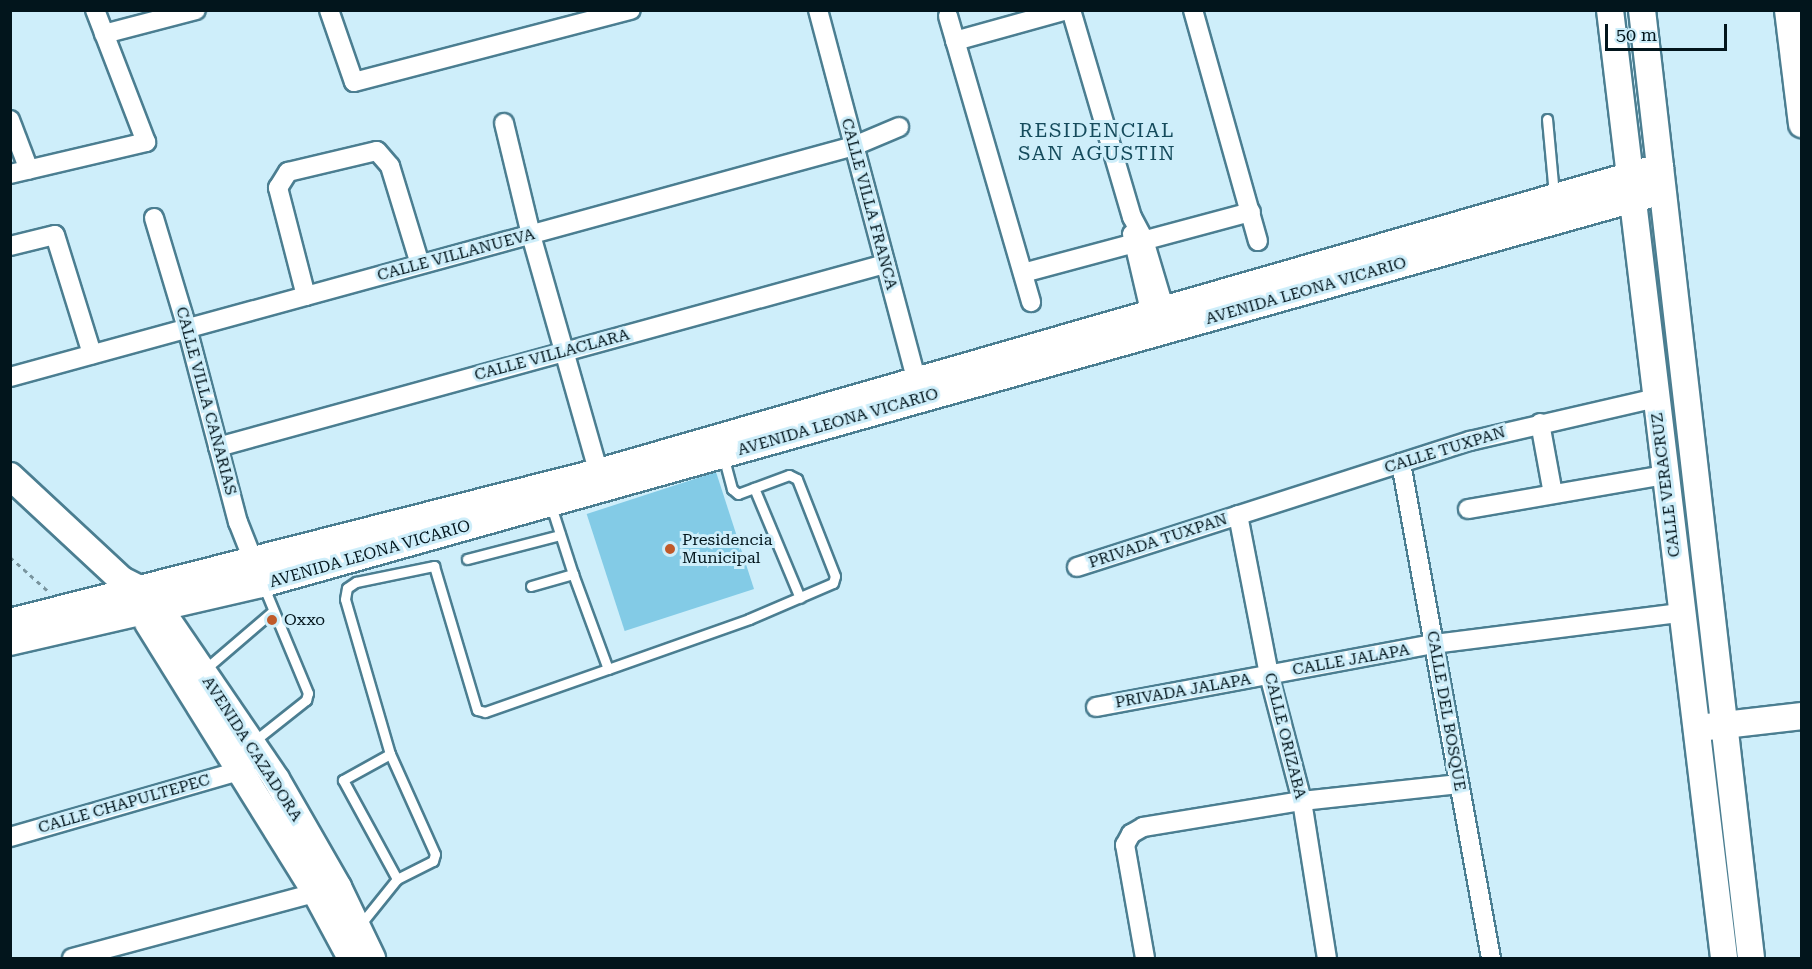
<!DOCTYPE html>
<html>
<head>
<meta charset="utf-8">
<style>
	body { margin:0 }
	#map { position:relative; width:1812px; height:969px; overflow:hidden; background:#ceeefa; font-family:"Roboto Serif",serif }
	div>[style] { position:absolute }
	.building>* { inset:0; background:#83cbe6; transform-origin:0 0 }
	.path>* { height:3px; margin-top:-1.5px; transform-origin:0; background:repeating-linear-gradient(90deg,#79949e 0 4.5px,transparent 0 9px) }
	.roads { filter:drop-shadow(2px 0 #4b7e91) drop-shadow(-2px 0 #4b7e91) drop-shadow(0 2px #4b7e91) drop-shadow(0 -2px #4b7e91) }
	.lane>* { height:9px; margin:-4.5px; padding:0 4.5px; transform-origin:4.5px; border-radius:4.5px; background:#fff }
	.street>* { height:18px; margin:-9px; padding:0 9px; transform-origin:9px; border-radius:9px; background:#fff }
	.secondary>* { height:26px; margin:-13px; padding:0 13px; transform-origin:13px; border-radius:13px; background:#fff }
	.dots>* { width:16px; height:16px; translate:-50% -50%; box-sizing:border-box; border:3px solid #ceeefa; border-radius:50% }
	span { translate:-50% -50%; white-space:nowrap; text-align:center; line-height:1.15; -webkit-text-stroke:6px #ceeefa; paint-order:stroke }
	.street-label { font-size:16px; color:#02151c }
	.poi-label { font-size:16px; color:#02151c }
	.left { translate:0 -50%; text-align:left }
	.quarter-label { font-size:20px; color:#154b5c; letter-spacing:1.5px }
	.frame { position:absolute; inset:0; border:12px solid #02151c; pointer-events:none }
	.scale { position:absolute; left:1605px; top:24px; width:122px; height:27px; box-sizing:border-box; border:3px solid #02151c; border-top:0; padding-left:8px; font-size:18px; line-height:21px; white-space:nowrap; color:#02151c; -webkit-text-stroke:4px #ceeefa; paint-order:stroke }
</style>
</head>
<body>
<div id="map">
	<div class="building">
		<div style="left:716px;top:472px;width:123px;height:136px;rotate:72deg"></div>
	</div>
	<div class="path">
		<div style="left:10px;top:557px;width:52px;rotate:41.9deg"></div>
	</div>
	<div class="roads">
		<div class="lane">
			<div style="left:1547px;top:119px;width:76px;rotate:84.7deg"></div>
			<div style="left:754px;top:488px;width:119px;rotate:67.3deg"></div>
			<div style="left:467px;top:559px;width:96px;rotate:-14.5deg"></div>
			<div style="left:573px;top:574px;width:101px;rotate:69.8deg"></div>
			<div style="left:608px;top:669px;width:150px;rotate:-19.5deg"></div>
			<div style="left:749px;top:619px;width:91px;rotate:-23.2deg"></div>
			<div style="left:833px;top:583px;width:7px;rotate:-74deg"></div>
			<div style="left:835px;top:576px;width:104px;rotate:-111.4deg"></div>
			<div style="left:797px;top:479px;width:9px;rotate:-153deg"></div>
			<div style="left:789px;top:475px;width:54px;rotate:159.6deg"></div>
			<div style="left:738px;top:494px;width:8px;rotate:-140deg"></div>
			<div style="left:732px;top:489px;width:35px;rotate:-105deg"></div>
			<div style="left:531px;top:586px;width:44px;rotate:-15.9deg"></div>
			<div style="left:573px;top:574px;width:71px;rotate:-107.9deg"></div>
			<div style="left:203px;top:671px;width:92px;rotate:-40.6deg"></div>
			<div style="left:253px;top:742px;width:68px;rotate:-38.4deg"></div>
			<div style="left:306px;top:700px;width:7px;rotate:-74deg"></div>
			<div style="left:308px;top:693px;width:117px;rotate:-112.6deg"></div>
			<div style="left:390px;top:754px;width:54px;rotate:151deg"></div>
			<div style="left:343px;top:780px;width:113px;rotate:61.4deg"></div>
			<div style="left:360px;top:925px;width:59px;rotate:-51.2deg"></div>
			<div style="left:397px;top:879px;width:40px;rotate:-26.6deg"></div>
			<div style="left:433px;top:861px;width:7px;rotate:-74deg"></div>
			<div style="left:435px;top:854px;width:110px;rotate:-114.2deg"></div>
			<div style="left:390px;top:754px;width:161px;rotate:-106.2deg"></div>
			<div style="left:345px;top:599px;width:11px;rotate:-80deg"></div>
			<div style="left:347px;top:588px;width:11px;rotate:-34deg"></div>
			<div style="left:356px;top:582px;width:80px;rotate:-11.6deg"></div>
			<div style="left:434px;top:566px;width:150px;rotate:73.4deg"></div>
			<div style="left:477px;top:710px;width:8px;rotate:14deg"></div>
			<div style="left:485px;top:712px;width:130px;rotate:-19.3deg"></div>
		</div>
		<div class="street">
			<div style="left:329px;top:10px;width:76px;rotate:70.9deg"></div>
			<div style="left:354px;top:82px;width:286px;rotate:-14.6deg"></div>
			<div style="left:818px;top:10px;width:393px;rotate:75.1deg"></div>
			<div style="left:1071px;top:10px;width:216px;rotate:73.6deg"></div>
			<div style="left:1132px;top:217px;width:26px;rotate:62deg"></div>
			<div style="left:1144px;top:240px;width:70px;rotate:73.4deg"></div>
			<div style="left:1193px;top:10px;width:240px;rotate:74.3deg"></div>
			<div style="left:948px;top:16px;width:298px;rotate:73.8deg"></div>
			<div style="left:104px;top:34px;width:95px;rotate:-14.6deg"></div>
			<div style="left:955px;top:41px;width:116px;rotate:-15.5deg"></div>
			<div style="left:10px;top:120px;width:53px;rotate:69.2deg"></div>
			<div style="left:504px;top:123px;width:115px;rotate:76.4deg"></div>
			<div style="left:531px;top:235px;width:259px;rotate:74.1deg"></div>
			<div style="left:10px;top:174px;width:140px;rotate:-13.2deg"></div>
			<div style="left:146px;top:142px;width:142px;rotate:-111.1deg"></div>
			<div style="left:154px;top:218px;width:115px;rotate:73.3deg"></div>
			<div style="left:187px;top:328px;width:201px;rotate:75.3deg"></div>
			<div style="left:238px;top:522px;width:52px;rotate:68.4deg"></div>
			<div style="left:1132px;top:234px;width:79px;rotate:76.8deg"></div>
			<div style="left:10px;top:246px;width:46px;rotate:-13.7deg"></div>
			<div style="left:55px;top:235px;width:125px;rotate:72.7deg"></div>
			<div style="left:1023px;top:273px;width:236px;rotate:-15deg"></div>
			<div style="left:306px;top:296px;width:112px;rotate:-104.5deg"></div>
			<div style="left:278px;top:188px;width:19px;rotate:-58deg"></div>
			<div style="left:288px;top:172px;width:91px;rotate:-13.3deg"></div>
			<div style="left:377px;top:151px;width:20px;rotate:49deg"></div>
			<div style="left:390px;top:166px;width:102px;rotate:73deg"></div>
			<div style="left:10px;top:377px;width:875px;rotate:-15.31deg"></div>
			<div style="left:854px;top:146px;width:49px;rotate:-22.9deg"></div>
			<div style="left:1540px;top:423px;width:72px;rotate:79.6deg"></div>
			<div style="left:218px;top:447px;width:692px;rotate:-15.34deg"></div>
			<div style="left:1401px;top:463px;width:503px;rotate:79.7deg"></div>
			<div style="left:1468px;top:509px;width:200px;rotate:-9.8deg"></div>
			<div style="left:1238px;top:515px;width:163px;rotate:79deg"></div>
			<div style="left:1269px;top:675px;width:130px;rotate:75.3deg"></div>
			<div style="left:1302px;top:801px;width:159px;rotate:81deg"></div>
			<div style="left:1077px;top:567px;width:413px;rotate:-17.8deg"></div>
			<div style="left:1470px;top:441px;width:191px;rotate:-13deg"></div>
			<div style="left:1096px;top:707px;width:344px;rotate:-10.6deg"></div>
			<div style="left:1434px;top:644px;width:249px;rotate:-7.2deg"></div>
			<div style="left:10px;top:837px;width:237px;rotate:-16.1deg"></div>
			<div style="left:72px;top:958px;width:262px;rotate:-15deg"></div>
			<div style="left:1145px;top:958px;width:115px;rotate:-100deg"></div>
			<div style="left:1125px;top:845px;width:13px;rotate:-61deg"></div>
			<div style="left:1131px;top:834px;width:14px;rotate:-30deg"></div>
			<div style="left:1143px;top:827px;width:161px;rotate:-9.3deg"></div>
			<div style="left:1302px;top:801px;width:158px;rotate:-6.2deg"></div>
		</div>
		<div class="secondary">
			<div style="left:1610px;top:10px;width:955px;rotate:83.14deg"></div>
			<div style="left:1642px;top:10px;width:954px;rotate:83.44deg"></div>
			<div style="left:1788px;top:10px;width:115px;rotate:83deg"></div>
			<div style="left:10px;top:476px;width:153px;rotate:42.9deg"></div>
			<div style="left:122px;top:580px;width:25px;rotate:27deg"></div>
			<div style="left:144px;top:591px;width:21px;rotate:47deg"></div>
			<div style="left:158px;top:606px;width:209px;rotate:55.7deg"></div>
			<div style="left:276px;top:779px;width:125px;rotate:60.1deg"></div>
			<div style="left:338px;top:887px;width:79px;rotate:64.4deg"></div>
			<div style="left:10px;top:622px;width:608px;rotate:-14.29deg"></div>
			<div style="left:599px;top:472px;width:1104px;rotate:-16.04deg"></div>
			<div style="left:148px;top:623px;width:318px;rotate:58.1deg"></div>
			<div style="left:316px;top:893px;width:74px;rotate:61.7deg"></div>
			<div style="left:10px;top:642px;width:259px;rotate:-13deg"></div>
			<div style="left:262px;top:584px;width:1454px;rotate:-15.68deg"></div>
			<div style="left:1707px;top:727px;width:96px;rotate:-6.6deg"></div>
		</div>
	</div>
	<div class="dots">
		<div style="left:670px;top:549px;background:#c05a2a"></div>
		<div style="left:272px;top:620px;background:#c05a2a"></div>
	</div>
	<div class="street-label">
		<span style="left:869px;top:204px;rotate:75deg">CALLE VILLA FRANCA</span>
		<span style="left:456px;top:255px;rotate:-15deg">CALLE VILLANUEVA</span>
		<span style="left:1306px;top:291px;rotate:-16deg">AVENIDA LEONA VICARIO</span>
		<span style="left:552px;top:355px;rotate:-15deg">CALLE VILLACLARA</span>
		<span style="left:206px;top:401px;rotate:75deg">CALLE VILLA CANARIAS</span>
		<span style="left:838px;top:422px;rotate:-16deg">AVENIDA LEONA VICARIO</span>
		<span style="left:1445px;top:450px;rotate:-17deg">CALLE TUXPAN</span>
		<span style="left:1666px;top:485px;rotate:-97deg">CALLE VERACRUZ</span>
		<span style="left:1158px;top:541px;rotate:-18deg">PRIVADA TUXPAN</span>
		<span style="left:370px;top:554px;rotate:-16deg">AVENIDA LEONA VICARIO</span>
		<span style="left:1351px;top:660px;rotate:-10deg">CALLE JALAPA</span>
		<span style="left:1183px;top:691px;rotate:-10deg">PRIVADA JALAPA</span>
		<span style="left:1446px;top:711px;rotate:80deg">CALLE DEL BOSQUE</span>
		<span style="left:1285px;top:736px;rotate:76deg">CALLE ORIZABA</span>
		<span style="left:252px;top:749px;rotate:57deg">AVENIDA CAZADORA</span>
		<span style="left:124px;top:804px;rotate:-16deg">CALLE CHAPULTEPEC</span>
	</div>
	<div class="poi-label">
		<span class="left" style="left:682px;top:549px">Presidencia<br>Municipal</span>
		<span class="left" style="left:284px;top:620px">Oxxo</span>
	</div>
	<div class="quarter-label">
		<span style="left:1097px;top:142px">RESIDENCIAL<br>SAN AGUSTIN</span>
	</div>
	<div class="frame"></div>
	<div class="scale">50 m</div>
</div>
</body>
</html>
